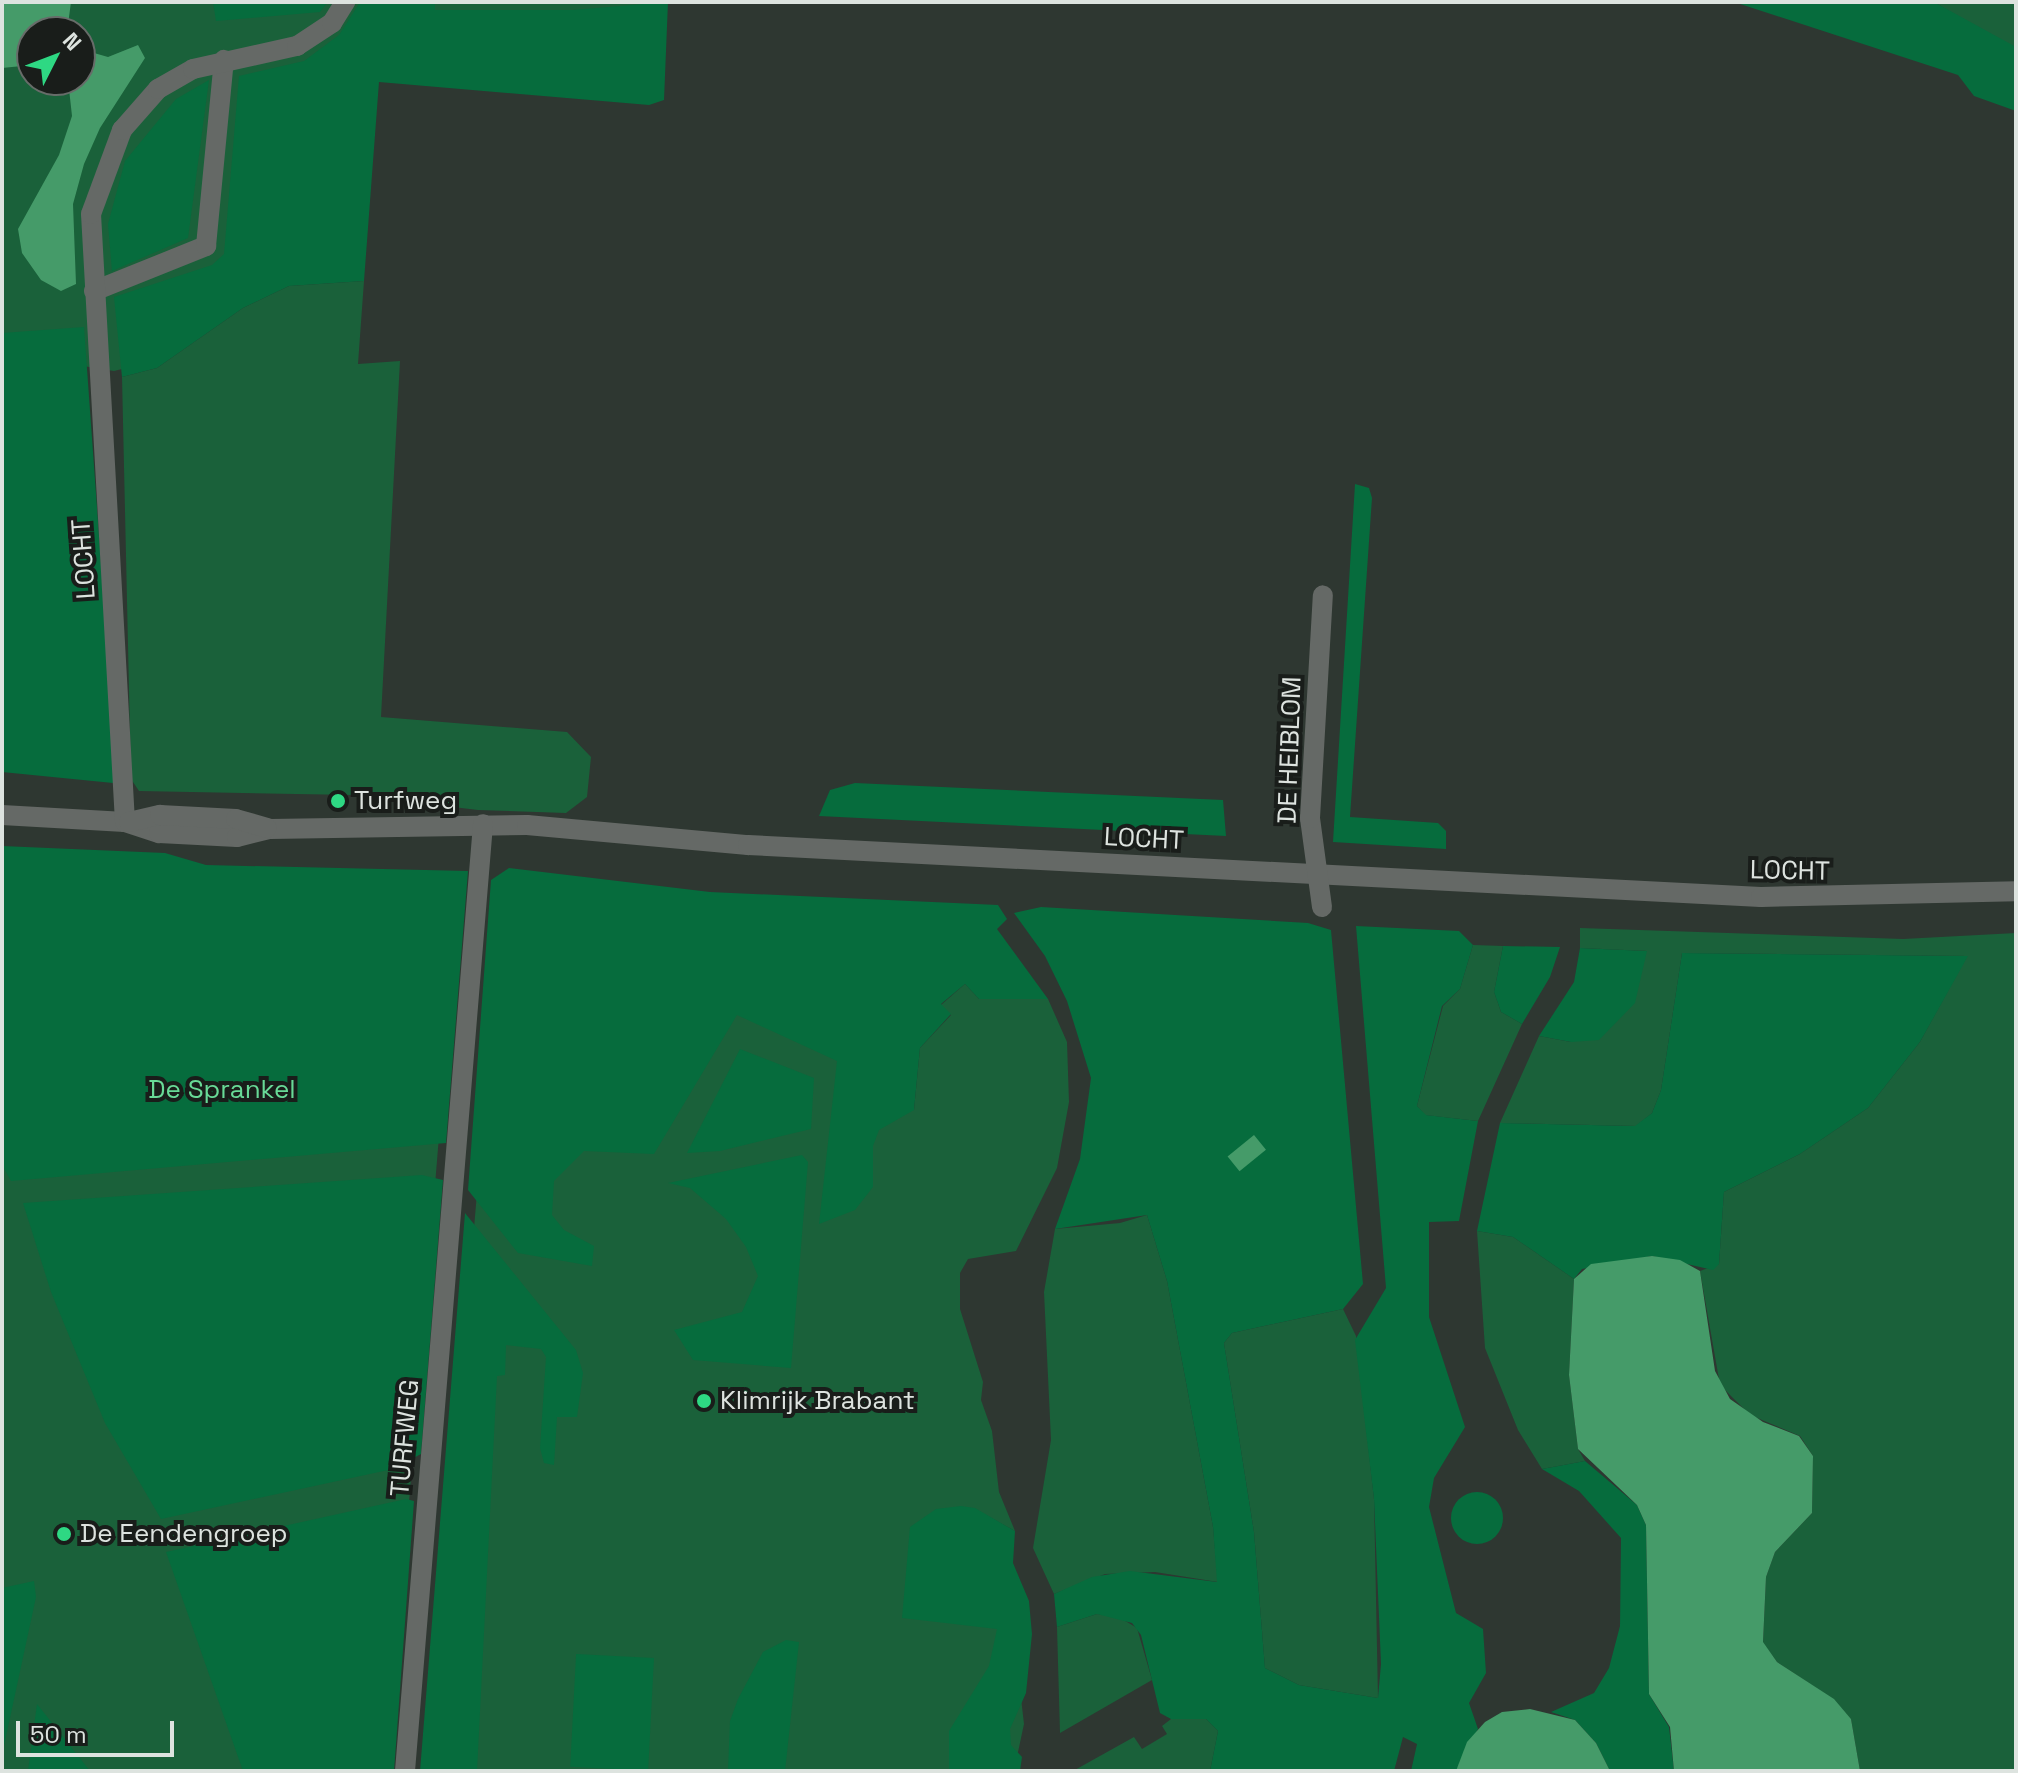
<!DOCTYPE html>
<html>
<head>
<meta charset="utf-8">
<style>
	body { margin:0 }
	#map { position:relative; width:2018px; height:1773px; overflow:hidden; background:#2e3731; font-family:"Space Grotesk",sans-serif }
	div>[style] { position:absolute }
	.green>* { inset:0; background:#1a613a }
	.forest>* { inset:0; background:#066c3d; transform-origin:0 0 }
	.round { border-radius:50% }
	.water>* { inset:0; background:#459b69; transform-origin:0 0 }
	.minor>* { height:20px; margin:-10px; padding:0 10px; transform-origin:10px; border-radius:10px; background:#656966 }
	.dots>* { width:22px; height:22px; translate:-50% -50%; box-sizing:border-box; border:4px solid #191d1a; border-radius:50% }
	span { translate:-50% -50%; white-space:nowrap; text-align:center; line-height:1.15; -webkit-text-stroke:8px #191d1a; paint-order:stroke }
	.street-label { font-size:26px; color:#dde3df }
	.poi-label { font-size:26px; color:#dde3df }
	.left { translate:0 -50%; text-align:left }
	.park-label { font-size:26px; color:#68da97 }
	.frame { position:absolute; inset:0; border:4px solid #dde3df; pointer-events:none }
	.north { position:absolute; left:16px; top:16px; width:80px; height:80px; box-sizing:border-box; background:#191d1a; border:2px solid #676c69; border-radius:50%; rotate:48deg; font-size:22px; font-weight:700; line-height:32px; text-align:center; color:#dde3df }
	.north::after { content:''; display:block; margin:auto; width:28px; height:36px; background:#2ed883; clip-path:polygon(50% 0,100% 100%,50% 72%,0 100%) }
	.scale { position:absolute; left:16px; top:1721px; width:158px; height:36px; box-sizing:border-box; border:4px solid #dde3df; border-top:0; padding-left:10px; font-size:24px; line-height:28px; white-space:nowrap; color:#dde3df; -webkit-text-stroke:6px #191d1a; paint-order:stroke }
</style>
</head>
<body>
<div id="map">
	<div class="green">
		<div style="clip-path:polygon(evenodd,2px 2px,666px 2px,377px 78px,286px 279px,154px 361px,114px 371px,77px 365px,2px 374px,2px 2px,32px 32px,80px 32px,80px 80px,32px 80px,32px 32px)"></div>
		<div style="clip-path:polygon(1934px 2px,2016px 2px,2016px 47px,2001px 42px)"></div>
		<div style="clip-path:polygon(364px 281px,358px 364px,400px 361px,381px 717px,567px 732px,591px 757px,587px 797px,566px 813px,478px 810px,353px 795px,139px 791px,131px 779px,122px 377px,157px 368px,243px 308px,289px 286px)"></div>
		<div style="clip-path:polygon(2px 855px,460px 880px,387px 1771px,2px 1771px)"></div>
		<div style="clip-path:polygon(590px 898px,914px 1110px,920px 1048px,951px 1015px,941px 1005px,965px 984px,979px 999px,1048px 999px,1067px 1042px,1069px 1102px,1057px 1168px,1016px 1251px,968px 1259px,960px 1273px,960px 1309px,983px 1382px,981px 1400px,992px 1431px,999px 1492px,1015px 1531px,986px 1515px,1008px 1585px,1024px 1724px,1014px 1771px,428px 1771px,478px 1181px)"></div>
		<div style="clip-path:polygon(1580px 928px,1903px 939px,2016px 933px,2016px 1771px,1860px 1771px,1851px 1719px,1833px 1699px,1777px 1662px,1763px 1643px,1766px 1577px,1775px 1552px,1812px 1513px,1813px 1456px,1800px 1436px,1750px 1415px,1720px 1385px,1700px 1271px,1719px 1264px,1724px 1192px,1800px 1154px,1868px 1108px,1920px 1042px,1967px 956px,1682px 953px,1661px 1090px,1652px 1113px,1636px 1126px,1500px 1123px,1539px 1036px,1571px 1042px,1647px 951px,1580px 948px)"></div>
		<div style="clip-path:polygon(1473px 945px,1503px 946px,1494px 992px,1501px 1012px,1522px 1024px,1478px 1121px,1425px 1115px,1417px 1106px,1443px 1006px,1460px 989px)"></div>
		<div style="clip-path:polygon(1147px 1215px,1167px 1281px,1213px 1527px,1218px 1582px,1155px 1572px,1105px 1574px,1054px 1594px,1033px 1548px,1051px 1440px,1044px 1292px,1055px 1229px,1120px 1223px)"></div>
		<div style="clip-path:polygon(1477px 1231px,1513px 1237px,1574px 1279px,1569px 1375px,1578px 1449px,1585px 1461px,1542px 1469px,1518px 1430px,1485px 1348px)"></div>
		<div style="clip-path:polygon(1343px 1309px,1356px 1336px,1374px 1499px,1378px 1698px,1299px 1685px,1265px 1668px,1254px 1532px,1224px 1343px,1232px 1333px)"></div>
		<div style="clip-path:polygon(1097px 1614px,1117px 1616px,1137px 1628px,1152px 1680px,1060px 1733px,1057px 1627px)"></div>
		<div style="clip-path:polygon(1171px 1719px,1206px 1719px,1218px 1731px,1210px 1771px,1073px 1771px,1134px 1737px,1142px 1749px,1167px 1734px,1162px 1726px)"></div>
	</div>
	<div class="forest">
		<div style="clip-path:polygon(213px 2px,328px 2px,320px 12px,216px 21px)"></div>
		<div style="clip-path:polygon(360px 2px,435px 2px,435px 10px,573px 10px,668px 2px,664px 100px,649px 105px,379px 82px,364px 281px,289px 286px,243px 308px,157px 368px,122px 377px,114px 297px,212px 265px,224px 254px,239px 76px,304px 61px,339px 35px)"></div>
		<div style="clip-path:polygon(1734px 2px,1934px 2px,2016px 47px,2016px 111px,1974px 96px,1958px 75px)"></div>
		<div style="clip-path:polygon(209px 80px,188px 238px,112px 271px,108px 224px,125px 161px,176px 99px)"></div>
		<div style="clip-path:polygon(84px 327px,116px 772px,113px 783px,2px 772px,2px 333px)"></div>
		<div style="clip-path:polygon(1355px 484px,1369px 488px,1372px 498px,1350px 817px,1438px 823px,1446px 831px,1446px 849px,1333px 842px)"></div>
		<div style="clip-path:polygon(855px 783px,1223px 800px,1226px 836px,819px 816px,830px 790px)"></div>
		<div style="clip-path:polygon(2px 846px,165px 853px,206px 865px,468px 871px,446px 1143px,11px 1181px,2px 1165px)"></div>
		<div style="clip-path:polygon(509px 868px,710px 892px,998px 905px,1007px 919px,997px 929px,1048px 999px,979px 999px,965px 984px,941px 1004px,951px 1014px,920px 1048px,914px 1110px,879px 1130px,873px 1146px,873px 1187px,855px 1210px,819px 1224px,837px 1061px,737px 1015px,654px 1154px,584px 1151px,554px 1181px,552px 1215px,564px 1230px,594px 1246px,592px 1266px,518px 1253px,468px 1190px,491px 880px)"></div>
		<div style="clip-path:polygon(1041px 907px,1308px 923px,1331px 930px,1363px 1284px,1343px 1309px,1232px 1333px,1224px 1343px,1254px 1532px,1265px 1668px,1299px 1685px,1378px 1698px,1381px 1664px,1374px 1499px,1355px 1340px,1386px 1288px,1356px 926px,1459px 931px,1473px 945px,1460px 989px,1442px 1006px,1417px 1106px,1426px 1115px,1478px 1121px,1459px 1221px,1429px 1222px,1429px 1317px,1465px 1427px,1434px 1478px,1429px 1507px,1456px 1613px,1483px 1629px,1486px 1673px,1469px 1703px,1478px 1729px,1456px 1771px,1411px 1771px,1417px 1744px,1403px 1737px,1394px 1771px,1210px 1771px,1218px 1731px,1206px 1719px,1171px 1719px,1160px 1713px,1141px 1635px,1132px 1623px,1097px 1614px,1057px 1627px,1054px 1594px,1092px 1577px,1130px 1571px,1217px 1582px,1213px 1527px,1167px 1281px,1147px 1215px,1055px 1229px,1080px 1159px,1091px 1078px,1067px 1001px,1045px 956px,1014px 913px)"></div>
		<div style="clip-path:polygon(1503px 946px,1560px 947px,1550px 977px,1522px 1024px,1501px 1012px,1494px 992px)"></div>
		<div style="clip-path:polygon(1580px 948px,1647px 951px,1635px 1003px,1599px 1040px,1571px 1042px,1539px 1036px,1574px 982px)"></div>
		<div style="clip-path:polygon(1682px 953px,1968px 956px,1920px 1042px,1868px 1108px,1800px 1154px,1724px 1192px,1719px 1264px,1713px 1270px,1652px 1256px,1582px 1269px,1574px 1279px,1513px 1237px,1477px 1231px,1500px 1123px,1635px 1126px,1652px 1113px,1661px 1090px)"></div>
		<div style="clip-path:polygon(740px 1049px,814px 1078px,811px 1129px,720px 1151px,687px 1153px)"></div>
		<div style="clip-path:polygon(802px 1155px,808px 1162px,791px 1368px,693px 1360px,674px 1330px,742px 1312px,758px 1276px,746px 1247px,726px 1219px,690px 1188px,668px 1183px)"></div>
		<div style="clip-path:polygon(422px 1175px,443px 1180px,421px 1454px,393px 1469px,161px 1519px,105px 1423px,51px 1292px,23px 1203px)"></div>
		<div style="clip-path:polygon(465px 1213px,576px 1350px,583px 1373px,577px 1417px,557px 1417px,554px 1465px,544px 1463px,540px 1448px,546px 1357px,541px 1349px,506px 1345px,505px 1375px,497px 1376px,477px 1771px,420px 1771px)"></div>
		<div style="clip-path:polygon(1585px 1461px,1637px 1505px,1646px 1525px,1649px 1694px,1669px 1727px,1674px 1771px,1610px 1771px,1596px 1743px,1575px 1720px,1551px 1712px,1594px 1693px,1609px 1668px,1620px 1626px,1621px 1538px,1579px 1491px,1542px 1469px)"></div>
		<div class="round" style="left:1451px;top:1492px;width:52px;height:52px"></div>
		<div style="clip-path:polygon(406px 1499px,414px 1501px,394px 1771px,243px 1771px,166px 1552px)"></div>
		<div style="clip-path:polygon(961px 1506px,975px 1508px,1015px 1531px,1013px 1563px,1029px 1601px,1032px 1634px,1026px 1693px,1010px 1729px,1011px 1745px,1022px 1757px,1020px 1771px,949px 1771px,949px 1731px,989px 1666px,997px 1629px,902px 1618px,910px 1527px,936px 1509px)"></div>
		<div style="clip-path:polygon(34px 1581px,36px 1597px,2px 1755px,2px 1588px)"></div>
		<div style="clip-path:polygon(786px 1640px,799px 1642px,785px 1771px,728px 1771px,730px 1721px,738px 1699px,763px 1652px)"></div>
		<div style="left:654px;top:1658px;width:113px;height:78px;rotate:93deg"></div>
		<div style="clip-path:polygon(37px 1704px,90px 1771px,28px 1771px)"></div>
	</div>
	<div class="water">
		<div style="clip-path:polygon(2px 2px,71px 2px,67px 32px,32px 32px,32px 65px,2px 68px)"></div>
		<div style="clip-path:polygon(138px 45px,145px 58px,100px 128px,84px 164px,73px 204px,76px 284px,61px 291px,41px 280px,22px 253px,18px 229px,59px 155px,72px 116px,68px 80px,80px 80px,80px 49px,108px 57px)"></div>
		<div style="left:1254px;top:1135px;width:19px;height:34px;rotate:51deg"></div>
		<div style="clip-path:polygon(1652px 1256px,1680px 1260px,1700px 1271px,1715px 1371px,1730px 1399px,1763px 1422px,1799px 1436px,1813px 1456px,1812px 1513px,1775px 1552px,1766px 1577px,1763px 1642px,1777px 1662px,1834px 1699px,1851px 1719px,1860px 1771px,1674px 1771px,1670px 1727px,1649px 1694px,1646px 1525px,1637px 1505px,1578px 1449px,1569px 1375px,1574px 1279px,1591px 1264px)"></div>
		<div style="clip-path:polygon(1530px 1709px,1575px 1720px,1596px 1743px,1610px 1771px,1456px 1771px,1467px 1742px,1485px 1722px,1502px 1712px)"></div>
	</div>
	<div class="minor">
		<div style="left:94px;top:291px;width:121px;rotate:-21.9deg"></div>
		<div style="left:206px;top:246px;width:187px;rotate:-84.5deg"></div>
		<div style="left:2px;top:815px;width:123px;rotate:3.3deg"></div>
		<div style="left:125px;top:822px;width:36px;rotate:18deg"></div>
		<div style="left:159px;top:833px;width:78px;rotate:2.9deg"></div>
		<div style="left:237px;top:837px;width:34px;rotate:-14deg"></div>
		<div style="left:270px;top:829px;width:257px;rotate:-0.9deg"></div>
		<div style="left:527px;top:825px;width:222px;rotate:5.2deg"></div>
		<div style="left:748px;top:845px;width:1014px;rotate:2.94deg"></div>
		<div style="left:1761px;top:897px;width:255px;rotate:-1.3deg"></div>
		<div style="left:125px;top:822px;width:609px;rotate:-93.2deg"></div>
		<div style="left:91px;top:214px;width:90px;rotate:-69.7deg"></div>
		<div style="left:122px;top:130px;width:55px;rotate:-48.7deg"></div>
		<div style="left:158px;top:89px;width:40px;rotate:-29.7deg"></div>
		<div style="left:193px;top:69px;width:107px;rotate:-12.5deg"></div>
		<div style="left:297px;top:46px;width:42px;rotate:-33.3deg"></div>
		<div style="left:332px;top:23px;width:25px;rotate:-58deg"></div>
		<div style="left:129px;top:822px;width:32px;rotate:-13deg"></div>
		<div style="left:160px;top:815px;width:76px;rotate:3deg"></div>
		<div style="left:236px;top:819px;width:32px;rotate:16deg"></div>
		<div style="left:1322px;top:907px;width:90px;rotate:-97.7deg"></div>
		<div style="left:1310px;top:818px;width:223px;rotate:-86.7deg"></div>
		<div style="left:405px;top:1771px;width:950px;rotate:-85.29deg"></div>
	</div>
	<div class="dots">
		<div style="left:338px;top:801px;background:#2ed883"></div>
		<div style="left:704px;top:1401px;background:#2ed883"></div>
		<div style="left:64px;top:1534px;background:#2ed883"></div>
	</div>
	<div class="street-label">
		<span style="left:84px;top:559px;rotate:-94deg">LOCHT</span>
		<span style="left:1290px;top:750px;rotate:-88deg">DE HEIBLOM</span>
		<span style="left:1144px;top:839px;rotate:3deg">LOCHT</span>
		<span style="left:1790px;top:871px;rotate:1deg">LOCHT</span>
		<span style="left:405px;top:1438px;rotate:-85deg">TURFWEG</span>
	</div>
	<div class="poi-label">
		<span class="left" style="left:354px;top:801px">Turfweg</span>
		<span class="left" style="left:720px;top:1401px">Klimrijk Brabant</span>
		<span class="left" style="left:80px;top:1534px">De Eendengroep</span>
	</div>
	<div class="park-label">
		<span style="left:222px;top:1090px">De Sprankel</span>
	</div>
	<div class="frame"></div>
	<div class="north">N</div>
	<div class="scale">50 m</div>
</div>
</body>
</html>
